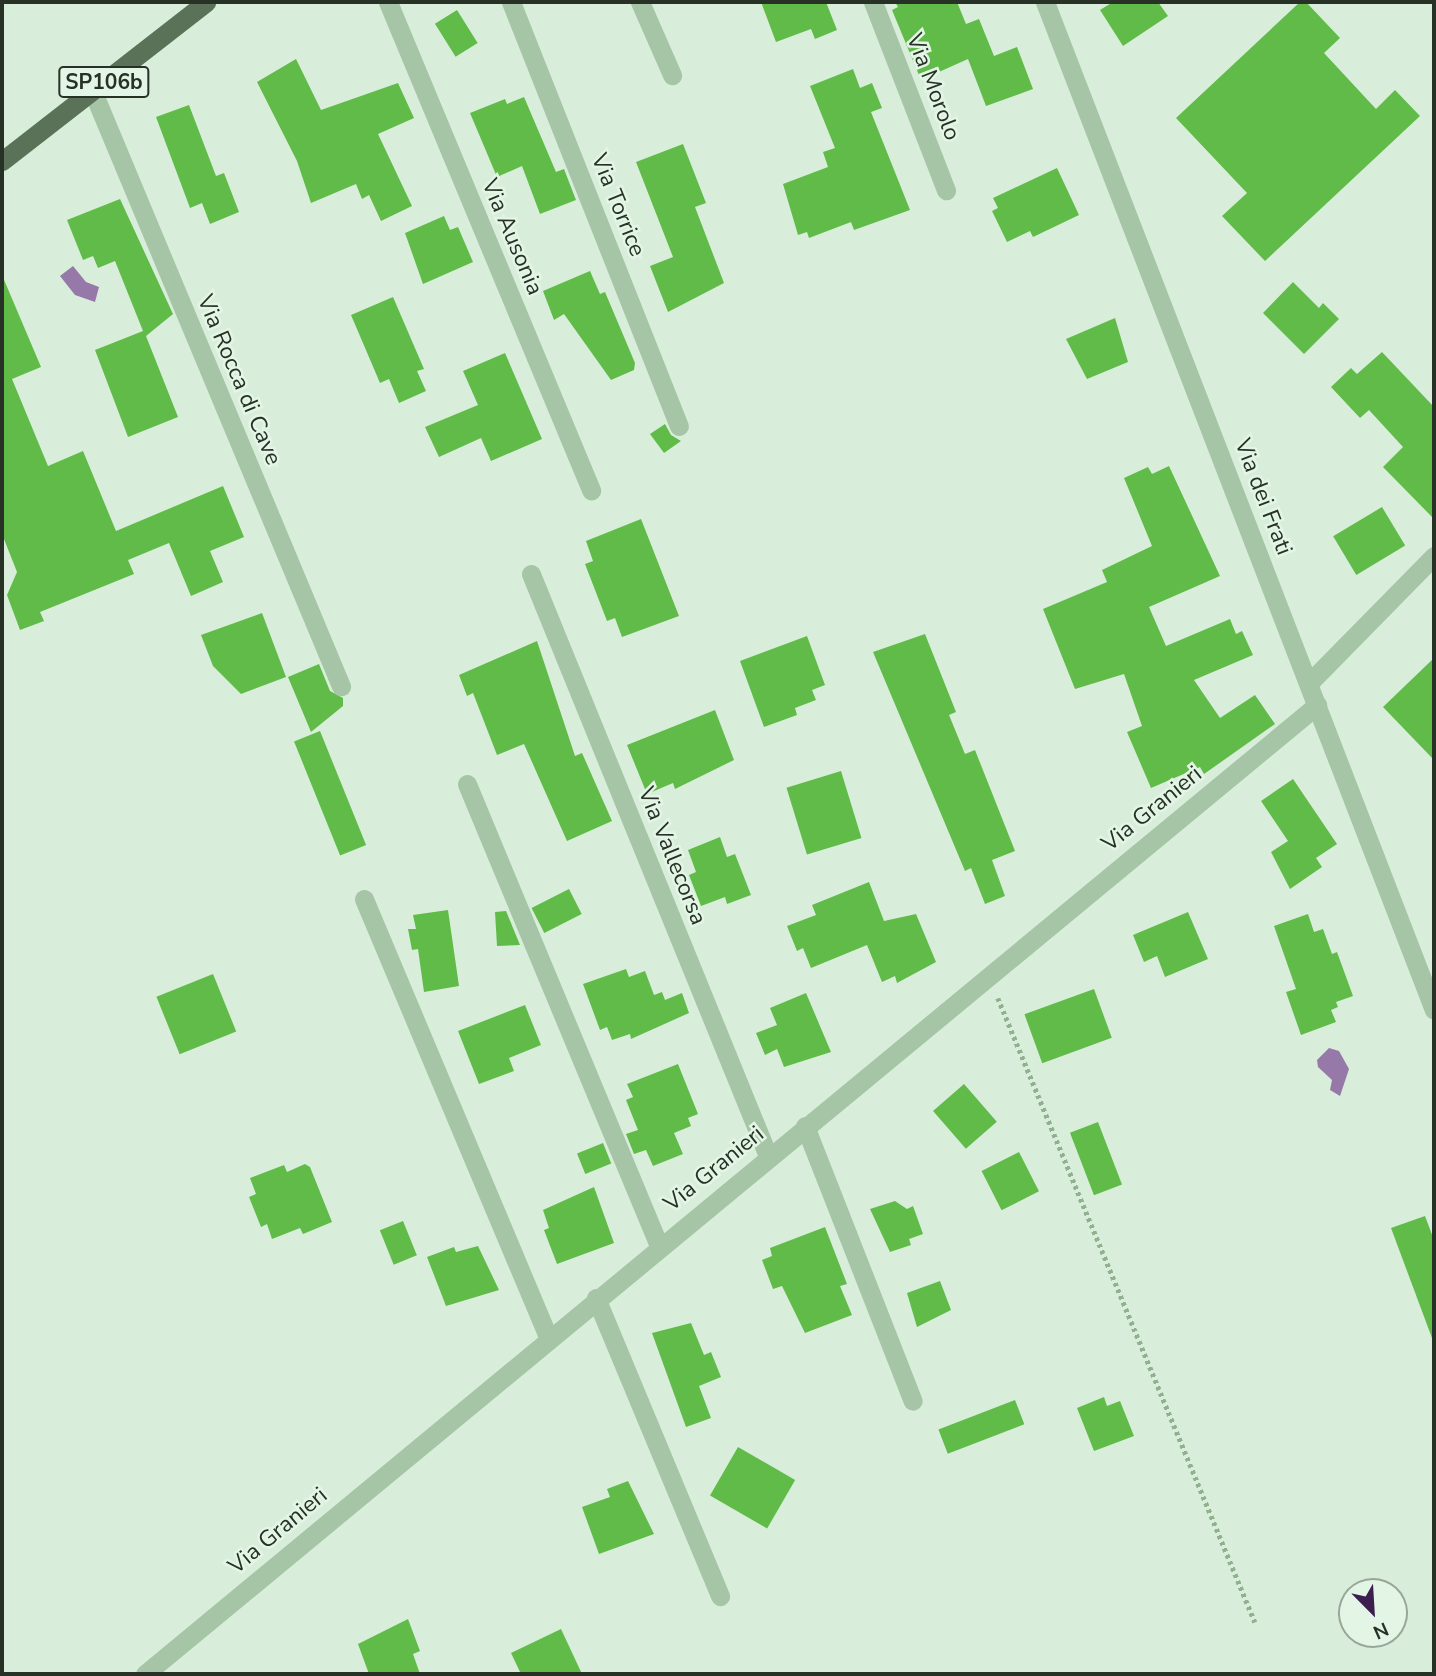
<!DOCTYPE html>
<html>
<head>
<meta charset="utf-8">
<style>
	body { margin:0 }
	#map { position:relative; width:1436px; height:1676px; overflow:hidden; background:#d8eeda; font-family:"Nunito Sans",sans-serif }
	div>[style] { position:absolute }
	.water>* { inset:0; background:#9679a8 }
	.building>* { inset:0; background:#60bb49; transform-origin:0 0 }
	.path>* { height:4.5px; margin-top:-2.25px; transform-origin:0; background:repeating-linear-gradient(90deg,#90b090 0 3.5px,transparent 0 7px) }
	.minor>* { height:19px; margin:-9.5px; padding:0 9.5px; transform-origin:9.5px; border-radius:9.5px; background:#a5c5a6 }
	.primary>* { height:19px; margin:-9.5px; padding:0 9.5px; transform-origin:9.5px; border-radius:9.5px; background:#5a7258 }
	span { translate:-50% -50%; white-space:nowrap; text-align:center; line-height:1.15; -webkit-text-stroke:5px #e3f6e5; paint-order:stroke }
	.shield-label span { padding:2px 5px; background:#e3f6e5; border:2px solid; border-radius:5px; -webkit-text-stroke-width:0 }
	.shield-label { font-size:21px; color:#273126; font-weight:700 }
	.street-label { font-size:23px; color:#273126 }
	.frame { position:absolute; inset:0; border:4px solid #273126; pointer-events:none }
	.north { position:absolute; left:1338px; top:1578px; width:70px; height:70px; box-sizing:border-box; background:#e3f6e5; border:2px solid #98a799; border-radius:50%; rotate:156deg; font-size:19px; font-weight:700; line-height:28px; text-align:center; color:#273126 }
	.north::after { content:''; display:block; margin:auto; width:24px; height:32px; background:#3d1f4f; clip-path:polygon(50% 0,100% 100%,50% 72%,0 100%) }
</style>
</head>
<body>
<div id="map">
	<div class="water">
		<div style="clip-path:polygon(73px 266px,86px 282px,99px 287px,95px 302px,75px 295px,60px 276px)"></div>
		<div style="clip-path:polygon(1329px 1048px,1339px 1051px,1349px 1069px,1340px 1096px,1330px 1090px,1332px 1080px,1318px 1067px,1317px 1060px)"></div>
	</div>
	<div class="building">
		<div style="clip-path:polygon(761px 2px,826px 2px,837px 30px,815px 39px,811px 29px,776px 42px)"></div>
		<div style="clip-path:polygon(895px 2px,957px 2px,966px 24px,979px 19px,994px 56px,1017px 47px,1033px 89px,986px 106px,968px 59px,921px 80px,892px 10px,898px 7px)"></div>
		<div style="clip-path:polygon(1113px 2px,1158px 2px,1168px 16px,1123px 46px,1100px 10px)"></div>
		<div style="clip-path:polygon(1300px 2px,1306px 2px,1340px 38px,1324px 53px,1376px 109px,1395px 90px,1420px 116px,1265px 261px,1222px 216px,1247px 193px,1176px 118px)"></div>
		<div style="left:457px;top:10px;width:39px;height:26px;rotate:58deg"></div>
		<div style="clip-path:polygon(296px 59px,321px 110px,398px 83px,414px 118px,378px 134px,412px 206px,381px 221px,369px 195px,362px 199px,356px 184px,311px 203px,297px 161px,257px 82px)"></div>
		<div style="clip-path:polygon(853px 69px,860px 88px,872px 83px,882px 108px,871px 112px,910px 210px,854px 230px,851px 222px,809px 238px,807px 232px,798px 235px,783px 184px,828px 167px,823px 152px,835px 148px,810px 86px)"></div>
		<div style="clip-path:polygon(524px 97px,556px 172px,564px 169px,576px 200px,540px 214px,522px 166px,497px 177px,470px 113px,505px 99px,507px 104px)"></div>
		<div style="clip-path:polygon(189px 105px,216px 176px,224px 173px,239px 212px,210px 224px,202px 203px,190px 208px,156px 117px)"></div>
		<div style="clip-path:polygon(683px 144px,706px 203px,695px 207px,724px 283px,668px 312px,650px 266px,673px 257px,636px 162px)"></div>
		<div style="clip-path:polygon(1057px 168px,1079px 215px,1033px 237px,1030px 231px,1007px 242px,992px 211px,998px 208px,993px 198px)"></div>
		<div style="clip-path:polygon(120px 199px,173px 314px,146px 336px,178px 417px,128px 437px,95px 350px,143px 331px,115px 261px,98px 268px,93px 256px,83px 260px,67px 220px)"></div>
		<div style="clip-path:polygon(444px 216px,450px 230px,458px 227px,473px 262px,423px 284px,405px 233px)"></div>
		<div style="clip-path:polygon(590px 271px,600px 294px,605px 292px,635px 363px,634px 370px,611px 380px,564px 314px,554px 320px,543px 291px)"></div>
		<div style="clip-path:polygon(2px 275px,41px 367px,12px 379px,48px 466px,83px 451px,116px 531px,223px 486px,244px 537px,210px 551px,223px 582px,191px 596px,169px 543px,128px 560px,134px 574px,40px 612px,44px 621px,20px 630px,7px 595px,17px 572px,2px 534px)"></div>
		<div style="clip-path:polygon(1293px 282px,1319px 308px,1323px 303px,1339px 319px,1304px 354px,1263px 313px)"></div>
		<div style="clip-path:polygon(393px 297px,424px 369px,417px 371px,426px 391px,399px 403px,389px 379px,380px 383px,351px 315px)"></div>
		<div style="clip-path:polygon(1115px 318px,1128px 362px,1087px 379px,1066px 339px)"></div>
		<div style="clip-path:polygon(1382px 352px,1434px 407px,1434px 519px,1383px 467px,1403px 447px,1369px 410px,1360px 418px,1331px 387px,1351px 368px,1357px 374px)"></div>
		<div style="clip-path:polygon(505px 353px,542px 439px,491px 461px,481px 438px,439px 457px,425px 427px,478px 405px,463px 371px)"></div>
		<div style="clip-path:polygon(665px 424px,671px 435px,681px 441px,664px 453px,650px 434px)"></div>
		<div style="clip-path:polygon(1169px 466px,1220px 576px,1149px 607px,1166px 646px,1230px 619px,1236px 634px,1242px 631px,1253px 655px,1194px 680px,1220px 718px,1255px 695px,1275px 724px,1204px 774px,1200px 767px,1151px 788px,1127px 732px,1142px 726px,1124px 674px,1075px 689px,1043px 609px,1107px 582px,1102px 570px,1152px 546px,1124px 478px,1148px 467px,1152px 474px)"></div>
		<div style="left:1382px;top:507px;width:45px;height:57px;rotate:59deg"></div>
		<div style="clip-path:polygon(641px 519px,679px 616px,622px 637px,615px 618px,607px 621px,585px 564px,593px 561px,586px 541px)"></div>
		<div style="clip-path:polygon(262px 613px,286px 677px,241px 694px,213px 666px,201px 635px)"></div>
		<div style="clip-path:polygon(925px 634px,956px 712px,949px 715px,965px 754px,975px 750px,1015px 851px,992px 860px,1005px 896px,985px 904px,971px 868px,965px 871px,873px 652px)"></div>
		<div style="clip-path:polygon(807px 636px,825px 685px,812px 690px,816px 700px,795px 708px,797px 715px,764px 727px,740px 661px)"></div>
		<div style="clip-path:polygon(537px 641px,575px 756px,582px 753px,612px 821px,567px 841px,524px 744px,497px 755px,473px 693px,467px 696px,459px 675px)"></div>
		<div style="clip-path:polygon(1434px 658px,1434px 760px,1383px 707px)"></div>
		<div style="clip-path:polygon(319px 664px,330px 691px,343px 698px,343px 706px,311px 732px,288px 677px)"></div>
		<div style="clip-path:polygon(715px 710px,734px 760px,675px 789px,673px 783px,647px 794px,627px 745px)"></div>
		<div style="left:320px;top:731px;width:123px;height:28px;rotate:68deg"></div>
		<div style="left:841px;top:771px;width:70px;height:57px;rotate:73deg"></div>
		<div style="clip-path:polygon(1293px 779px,1337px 844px,1316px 858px,1322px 867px,1290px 889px,1271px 852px,1288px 841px,1261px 801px)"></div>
		<div style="clip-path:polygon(720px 837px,727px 857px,735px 854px,751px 895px,727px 904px,725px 897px,701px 906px,689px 875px,696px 872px,688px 850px)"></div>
		<div style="clip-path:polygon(869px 882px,884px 921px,916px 914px,936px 962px,897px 983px,895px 976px,882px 982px,867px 945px,811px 968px,803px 948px,797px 951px,787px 926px,816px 915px,812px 905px)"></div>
		<div style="left:569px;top:889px;width:28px;height:42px;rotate:63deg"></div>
		<div style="clip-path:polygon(448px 910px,459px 986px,424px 992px,418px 949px,412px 950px,408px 929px,416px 929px,413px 915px)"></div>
		<div style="clip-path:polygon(506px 911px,520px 945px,497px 946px,495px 912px)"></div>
		<div style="clip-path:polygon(1188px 912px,1208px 959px,1165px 977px,1157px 956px,1144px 962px,1133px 935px)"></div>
		<div style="clip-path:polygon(1308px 914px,1314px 932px,1323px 929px,1332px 954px,1337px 952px,1353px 996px,1336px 1002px,1338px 1007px,1331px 1010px,1336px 1022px,1301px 1035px,1286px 992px,1296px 989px,1274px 926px)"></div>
		<div style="clip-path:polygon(626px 969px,629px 977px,645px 971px,654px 995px,662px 992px,665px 1000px,682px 993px,689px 1013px,631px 1039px,630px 1034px,612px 1040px,607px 1027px,600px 1030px,583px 984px)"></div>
		<div style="left:213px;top:974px;width:62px;height:61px;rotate:68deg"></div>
		<div style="left:1094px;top:989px;width:52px;height:74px;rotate:70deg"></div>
		<div style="clip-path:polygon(806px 993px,831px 1052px,784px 1067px,777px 1049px,765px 1055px,756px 1033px,777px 1025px,770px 1008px)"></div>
		<div style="clip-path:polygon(525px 1005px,541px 1045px,509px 1058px,514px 1071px,479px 1084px,458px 1031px)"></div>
		<div style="clip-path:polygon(678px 1064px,698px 1114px,688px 1118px,691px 1126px,674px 1133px,683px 1154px,653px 1166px,646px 1150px,634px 1154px,626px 1134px,638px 1130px,626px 1100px,633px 1097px,627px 1084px)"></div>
		<div style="left:964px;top:1084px;width:50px;height:41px;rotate:49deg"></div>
		<div style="left:1098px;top:1122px;width:67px;height:30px;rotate:69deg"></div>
		<div style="left:603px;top:1143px;width:22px;height:28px;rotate:68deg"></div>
		<div style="left:1019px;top:1152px;width:44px;height:42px;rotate:63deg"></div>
		<div style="clip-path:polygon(305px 1164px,310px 1167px,332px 1222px,303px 1234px,300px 1228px,272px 1239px,267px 1224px,261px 1227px,249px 1197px,256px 1194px,250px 1178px,284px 1165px,287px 1172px)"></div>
		<div style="clip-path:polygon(594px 1187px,614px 1243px,557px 1264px,544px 1230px,549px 1228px,543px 1210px)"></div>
		<div style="clip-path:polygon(895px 1201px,907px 1209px,913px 1206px,923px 1234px,909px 1239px,911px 1245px,890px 1252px,870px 1209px)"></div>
		<div style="clip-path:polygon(1425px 1216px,1434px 1240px,1432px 1338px,1391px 1228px)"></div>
		<div style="left:403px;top:1221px;width:37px;height:25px;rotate:68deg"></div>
		<div style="clip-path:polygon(825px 1227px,847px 1284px,840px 1286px,852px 1315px,805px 1333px,782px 1286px,773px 1289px,762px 1260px,772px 1256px,770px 1248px)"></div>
		<div style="clip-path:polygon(478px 1246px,499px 1290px,446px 1306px,427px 1257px,454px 1247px,456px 1252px)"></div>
		<div style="clip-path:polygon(940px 1281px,951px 1310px,917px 1327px,907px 1293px)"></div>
		<div style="clip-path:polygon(691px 1323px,704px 1355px,711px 1352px,721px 1377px,699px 1386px,711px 1418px,686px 1427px,652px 1333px)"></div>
		<div style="clip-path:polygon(1104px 1397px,1107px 1406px,1120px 1401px,1134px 1436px,1094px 1451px,1077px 1408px)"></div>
		<div style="left:1015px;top:1400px;width:26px;height:82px;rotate:69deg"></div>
		<div style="left:738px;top:1447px;width:66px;height:56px;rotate:30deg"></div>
		<div style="clip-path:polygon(628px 1481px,654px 1534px,599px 1554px,582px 1507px,610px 1497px,607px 1489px)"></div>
		<div style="clip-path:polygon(408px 1619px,420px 1651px,413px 1654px,420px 1674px,369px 1674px,358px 1644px)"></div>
		<div style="clip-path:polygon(561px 1629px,582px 1674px,521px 1674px,511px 1653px)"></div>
	</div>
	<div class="path">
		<div style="left:998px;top:998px;width:675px;rotate:67.62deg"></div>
	</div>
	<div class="minor">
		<div style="left:388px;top:2px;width:529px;rotate:67.41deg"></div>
		<div style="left:511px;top:2px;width:456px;rotate:68.4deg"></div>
		<div style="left:640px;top:2px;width:80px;rotate:66.3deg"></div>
		<div style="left:873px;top:2px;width:202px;rotate:68.8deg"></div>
		<div style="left:1045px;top:2px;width:1080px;rotate:68.9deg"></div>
		<div style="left:93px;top:92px;width:644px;rotate:67.34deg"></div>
		<div style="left:531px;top:574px;width:628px;rotate:67.84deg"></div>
		<div style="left:1309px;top:683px;width:178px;rotate:-45.5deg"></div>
		<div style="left:467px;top:784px;width:500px;rotate:67.43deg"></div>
		<div style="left:364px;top:899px;width:475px;rotate:67.2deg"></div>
		<div style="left:805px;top:1126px;width:295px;rotate:68.6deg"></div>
		<div style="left:596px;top:1298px;width:323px;rotate:67.4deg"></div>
		<div style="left:145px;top:1674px;width:1521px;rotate:-39.58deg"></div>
	</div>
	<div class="primary">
		<div style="left:2px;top:161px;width:259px;rotate:-37.9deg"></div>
	</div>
	<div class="shield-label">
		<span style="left:104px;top:82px">SP106b</span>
	</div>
	<div class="street-label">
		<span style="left:933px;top:87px;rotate:69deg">Via Morolo</span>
		<span style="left:618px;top:205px;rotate:68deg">Via Torrice</span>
		<span style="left:512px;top:237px;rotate:67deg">Via Ausonia</span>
		<span style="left:239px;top:380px;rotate:67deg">Via Rocca di Cave</span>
		<span style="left:1263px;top:497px;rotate:69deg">Via dei Frati</span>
		<span style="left:1152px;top:809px;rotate:-39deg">Via Granieri</span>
		<span style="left:672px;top:856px;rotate:68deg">Via Vallecorsa</span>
		<span style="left:714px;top:1169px;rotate:-39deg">Via Granieri</span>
		<span style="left:278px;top:1531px;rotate:-40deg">Via Granieri</span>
	</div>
	<div class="frame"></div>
	<div class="north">N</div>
</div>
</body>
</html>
